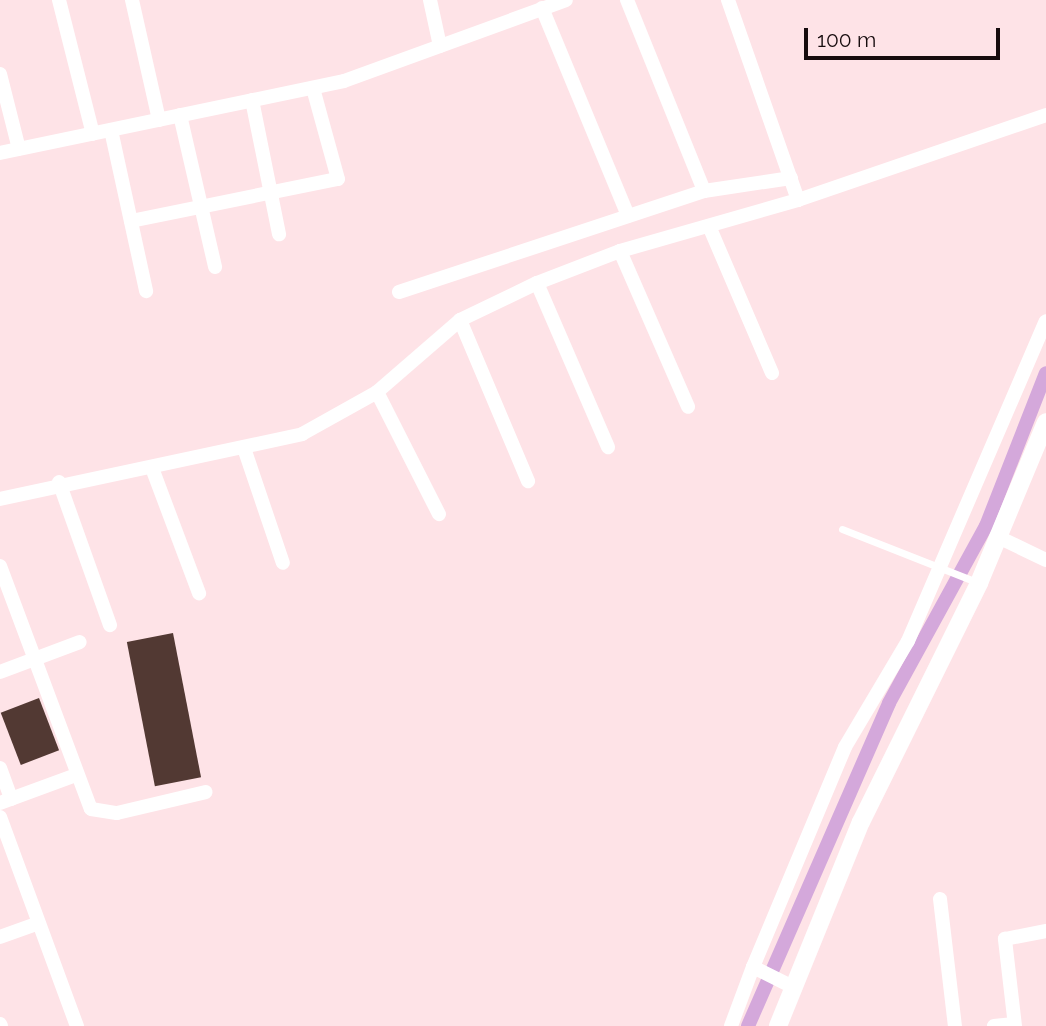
<!DOCTYPE html>
<html>
<head>
<meta charset="utf-8">
<style>
	body { margin:0 }
	#map { position:relative; width:1046px; height:1026px; overflow:hidden; background:#fee3e7; font-family:Raleway,sans-serif }
	div>[style] { position:absolute }
	.canal>* { height:14px; margin:-7px; padding:0 7px; transform-origin:7px; border-radius:7px; background:#d4a8db }
	.building>* { inset:0; background:#523933; transform-origin:0 0 }
	.service>* { height:7px; margin:-3.5px; padding:0 3.5px; transform-origin:3.5px; border-radius:3.5px; background:#fff }
	.minor>* { height:14px; margin:-7px; padding:0 7px; transform-origin:7px; border-radius:7px; background:#fff }
	.tertiary>* { height:18px; margin:-9px; padding:0 9px; transform-origin:9px; border-radius:9px; background:#fff }
	span { translate:-50% -50%; white-space:nowrap; text-align:center; line-height:1.15; -webkit-text-stroke:7px #fee3e7; paint-order:stroke }
	.scale { position:absolute; left:804px; top:28px; width:196px; height:32px; box-sizing:border-box; border:4px solid #170c0e; border-top:0; padding-left:9px; font-size:21px; line-height:24px; white-space:nowrap; color:#170c0e; -webkit-text-stroke:5px #fee3e7; paint-order:stroke }
</style>
</head>
<body>
<div id="map">
	<div class="canal">
		<div style="left:748px;top:1026px;width:352px;rotate:-66.4deg"></div>
		<div style="left:889px;top:703px;width:202px;rotate:-61.3deg"></div>
		<div style="left:986px;top:526px;width:164px;rotate:-68.6deg"></div>
	</div>
	<div class="building">
		<div style="left:173px;top:633px;width:147px;height:47px;rotate:79deg"></div>
		<div style="left:39px;top:698px;width:56px;height:41px;rotate:69deg"></div>
	</div>
	<div class="service">
		<div style="left:842px;top:529px;width:147px;rotate:21.5deg"></div>
	</div>
	<div class="minor">
		<div style="left:59px;top:0;width:138px;rotate:75.8deg"></div>
		<div style="left:132px;top:0;width:123px;rotate:77.3deg"></div>
		<div style="left:430px;top:0;width:47px;rotate:77.7deg"></div>
		<div style="left:627px;top:0;width:206px;rotate:68deg"></div>
		<div style="left:728px;top:0;width:212px;rotate:70.7deg"></div>
		<div style="left:542px;top:8px;width:225px;rotate:67.5deg"></div>
		<div style="left:0;top:74px;width:77px;rotate:75.8deg"></div>
		<div style="left:252px;top:100px;width:137px;rotate:78.6deg"></div>
		<div style="left:180px;top:115px;width:156px;rotate:77deg"></div>
		<div style="left:111px;top:130px;width:165px;rotate:77.7deg"></div>
		<div style="left:0;top:153px;width:351px;rotate:-11.8deg"></div>
		<div style="left:344px;top:81px;width:236px;rotate:-20deg"></div>
		<div style="left:131px;top:221px;width:211px;rotate:-11.5deg"></div>
		<div style="left:338px;top:179px;width:94px;rotate:-105.4deg"></div>
		<div style="left:709px;top:226px;width:160px;rotate:66.8deg"></div>
		<div style="left:620px;top:251px;width:170px;rotate:66.4deg"></div>
		<div style="left:537px;top:283px;width:179px;rotate:66.6deg"></div>
		<div style="left:399px;top:292px;width:321px;rotate:-18.3deg"></div>
		<div style="left:704px;top:191px;width:88px;rotate:-8.5deg"></div>
		<div style="left:460px;top:320px;width:175px;rotate:67.1deg"></div>
		<div style="left:377px;top:392px;width:137px;rotate:63.1deg"></div>
		<div style="left:245px;top:451px;width:118px;rotate:71.3deg"></div>
		<div style="left:152px;top:468px;width:134px;rotate:69.4deg"></div>
		<div style="left:59px;top:482px;width:152px;rotate:70.4deg"></div>
		<div style="left:0;top:499px;width:309px;rotate:-12.1deg"></div>
		<div style="left:302px;top:434px;width:86px;rotate:-29.2deg"></div>
		<div style="left:377px;top:392px;width:110px;rotate:-40.9deg"></div>
		<div style="left:460px;top:320px;width:85px;rotate:-25.7deg"></div>
		<div style="left:537px;top:283px;width:89px;rotate:-21.1deg"></div>
		<div style="left:620px;top:251px;width:185px;rotate:-16deg"></div>
		<div style="left:798px;top:200px;width:262px;rotate:-18.9deg"></div>
		<div style="left:998px;top:537px;width:53px;rotate:25.6deg"></div>
		<div style="left:0;top:566px;width:259px;rotate:69.5deg"></div>
		<div style="left:91px;top:809px;width:26px;rotate:9deg"></div>
		<div style="left:117px;top:813px;width:91px;rotate:-13.3deg"></div>
		<div style="left:0;top:672px;width:85px;rotate:-20.6deg"></div>
		<div style="left:0;top:768px;width:33px;rotate:70deg"></div>
		<div style="left:0;top:803px;width:81px;rotate:-20.2deg"></div>
		<div style="left:0;top:817px;width:223px;rotate:69.8deg"></div>
		<div style="left:940px;top:899px;width:128px;rotate:83.3deg"></div>
		<div style="left:0;top:937px;width:41px;rotate:-19.7deg"></div>
		<div style="left:753px;top:967px;width:238px;rotate:-67.3deg"></div>
		<div style="left:845px;top:747px;width:123px;rotate:-59.3deg"></div>
		<div style="left:908px;top:641px;width:348px;rotate:-66.7deg"></div>
		<div style="left:0;top:1024px;width:2px;rotate:63deg"></div>
		<div style="left:731px;top:1026px;width:63px;rotate:-69.6deg"></div>
		<div style="left:753px;top:967px;width:47px;rotate:26.6deg"></div>
		<div style="left:994px;top:1026px;width:20px;rotate:-6deg"></div>
		<div style="left:1015px;top:1026px;width:88px;rotate:-96.6deg"></div>
		<div style="left:1005px;top:939px;width:42px;rotate:-11deg"></div>
	</div>
	<div class="tertiary">
		<div style="left:778px;top:1026px;width:220px;rotate:-67.9deg"></div>
		<div style="left:861px;top:822px;width:267px;rotate:-63.7deg"></div>
		<div style="left:979px;top:583px;width:174px;rotate:-67.4deg"></div>
	</div>
	<div class="scale">100 m</div>
</div>
</body>
</html>
